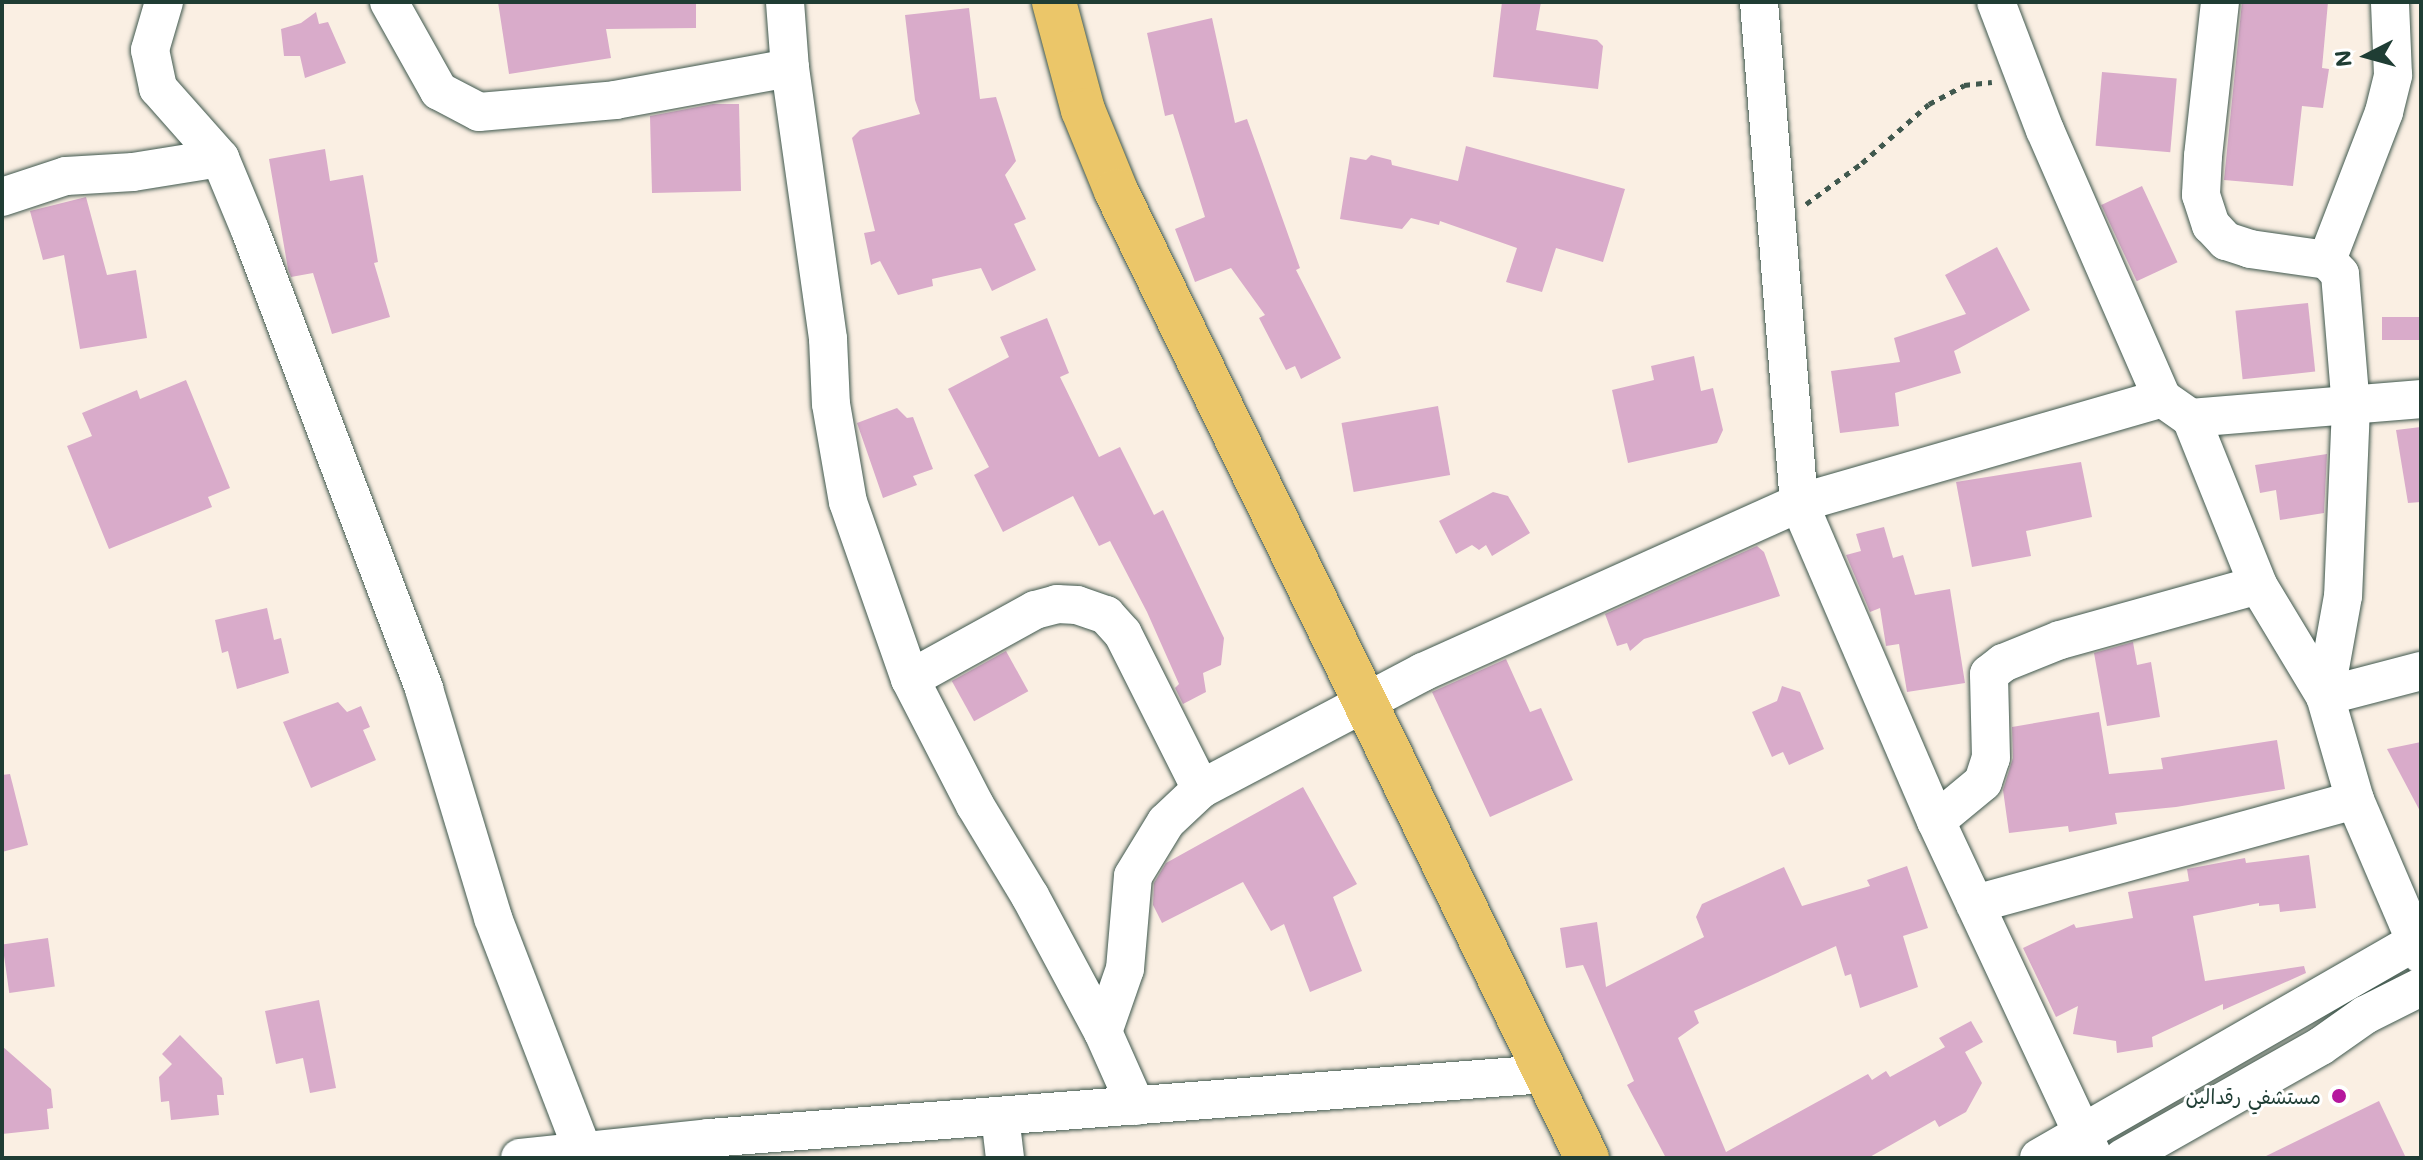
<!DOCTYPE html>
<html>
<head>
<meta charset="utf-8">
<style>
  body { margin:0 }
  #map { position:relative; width:2423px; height:1160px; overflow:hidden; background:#faefe3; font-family:Mali,"Playpen Sans Arabic",sans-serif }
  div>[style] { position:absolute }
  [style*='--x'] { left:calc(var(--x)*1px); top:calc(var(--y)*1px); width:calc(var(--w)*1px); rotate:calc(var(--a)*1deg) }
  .building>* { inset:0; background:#d9abca; transform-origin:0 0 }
  .path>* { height:5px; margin-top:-2.5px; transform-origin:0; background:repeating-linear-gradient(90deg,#40584e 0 6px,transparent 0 12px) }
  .roads { filter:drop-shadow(0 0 2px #40584e) drop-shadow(0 0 2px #40584e) }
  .minor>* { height:38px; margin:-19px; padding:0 19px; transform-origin:19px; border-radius:19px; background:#fff }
  .major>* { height:44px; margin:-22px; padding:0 22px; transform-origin:22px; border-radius:22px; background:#ebc669 }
  .dots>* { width:22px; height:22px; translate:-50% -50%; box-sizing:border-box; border:4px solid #fff; border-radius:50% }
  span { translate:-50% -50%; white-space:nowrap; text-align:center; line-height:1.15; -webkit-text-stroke:6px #fff; paint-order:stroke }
  .poi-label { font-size:20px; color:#1f3d34 }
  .right { translate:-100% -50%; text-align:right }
  .frame { position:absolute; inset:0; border:4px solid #1f3d34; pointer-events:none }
  .north { position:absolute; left:2327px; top:16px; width:80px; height:80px; -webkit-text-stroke:6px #fff; paint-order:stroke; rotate:264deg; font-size:22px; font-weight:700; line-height:32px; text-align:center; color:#1f3d34 }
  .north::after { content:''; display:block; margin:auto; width:28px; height:36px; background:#1f3d34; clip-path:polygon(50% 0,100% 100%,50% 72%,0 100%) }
</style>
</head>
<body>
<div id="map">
  <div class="building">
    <div style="clip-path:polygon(498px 2px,696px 2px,696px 28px,606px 29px,611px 58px,509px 74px)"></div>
    <div style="clip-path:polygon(1502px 2px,1541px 2px,1536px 30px,1597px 40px,1603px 46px,1598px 89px,1493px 77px)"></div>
    <div style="clip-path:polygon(2242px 2px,2328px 2px,2322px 68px,2329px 69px,2323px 108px,2302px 106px,2293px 186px,2224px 180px)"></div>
    <div style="clip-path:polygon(969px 8px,980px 99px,996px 97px,1016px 161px,1005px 175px,1026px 219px,1014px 224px,1036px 270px,992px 291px,981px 268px,932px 279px,933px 286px,898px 295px,880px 261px,871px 265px,864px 233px,875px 231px,852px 138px,860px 130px,920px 114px,915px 100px,905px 15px)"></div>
    <div style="clip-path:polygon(316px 12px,319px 24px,328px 22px,346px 63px,305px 78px,300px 56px,284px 56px,281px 29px,301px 23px)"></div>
    <div style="clip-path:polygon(1212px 18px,1235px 123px,1247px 119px,1300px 268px,1296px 270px,1341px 358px,1301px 379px,1295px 366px,1286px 370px,1259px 318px,1265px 315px,1231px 268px,1195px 282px,1175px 229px,1205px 217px,1173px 114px,1165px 116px,1147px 33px)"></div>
    <div style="left:2102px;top:72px;width:75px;height:74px;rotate:5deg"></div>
    <div style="clip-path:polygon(713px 104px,739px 104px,741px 191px,652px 193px,650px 116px)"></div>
    <div style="clip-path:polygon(1466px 146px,1625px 189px,1603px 262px,1556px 248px,1542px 292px,1506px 282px,1517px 248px,1440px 221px,1439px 225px,1411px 218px,1402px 229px,1340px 219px,1350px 157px,1366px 160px,1371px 155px,1391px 160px,1392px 165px,1458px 181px)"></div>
    <div style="clip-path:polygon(325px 149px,330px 181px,363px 175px,378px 262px,374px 263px,390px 317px,332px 334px,313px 273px,291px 277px,288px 269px,269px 159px)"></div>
    <div style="left:2142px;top:186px;width:84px;height:45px;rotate:65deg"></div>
    <div style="clip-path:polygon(86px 197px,107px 275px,136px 270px,147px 338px,80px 349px,64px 255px,43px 260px,30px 211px)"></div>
    <div style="clip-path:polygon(1997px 247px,2030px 310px,1954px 351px,1961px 373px,1895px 393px,1899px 426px,1840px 433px,1831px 371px,1900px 362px,1894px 338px,1966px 314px,1945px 275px)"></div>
    <div style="left:2308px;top:303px;width:69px;height:73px;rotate:84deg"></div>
    <div style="left:2421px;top:317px;width:23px;height:39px;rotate:90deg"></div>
    <div style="clip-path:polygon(1047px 318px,1069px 373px,1060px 377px,1099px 457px,1120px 447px,1154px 515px,1163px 510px,1224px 638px,1221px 665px,1203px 673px,1206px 692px,1183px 704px,1175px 688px,1179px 684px,1147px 612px,1110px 541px,1099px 546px,1073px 496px,1003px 532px,974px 475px,989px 467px,948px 389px,1009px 357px,1000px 337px)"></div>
    <div style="clip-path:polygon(1694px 356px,1701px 391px,1713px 388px,1723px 430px,1717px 443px,1628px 463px,1612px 390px,1654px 380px,1651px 366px)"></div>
    <div style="clip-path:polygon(186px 380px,230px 488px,208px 497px,212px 507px,109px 549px,67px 446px,92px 436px,82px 413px,137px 390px,140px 399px)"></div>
    <div style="left:1438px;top:406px;width:70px;height:98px;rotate:80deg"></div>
    <div style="clip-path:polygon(897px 408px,907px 418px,913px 417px,933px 469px,913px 476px,917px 485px,883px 498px,857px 423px)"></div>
    <div style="clip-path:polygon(2421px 427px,2421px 502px,2408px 503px,2396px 430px)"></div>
    <div style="clip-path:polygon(2327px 454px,2324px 513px,2280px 520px,2276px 490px,2260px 493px,2255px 465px)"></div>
    <div style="clip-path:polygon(2081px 462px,2092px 517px,2026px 531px,2031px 556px,1972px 567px,1956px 482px)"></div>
    <div style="clip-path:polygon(1493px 492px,1508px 496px,1530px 533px,1492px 556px,1486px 545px,1479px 550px,1472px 545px,1456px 554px,1439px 521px)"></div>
    <div style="clip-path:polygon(1884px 527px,1893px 558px,1903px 555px,1915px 595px,1950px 589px,1965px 683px,1907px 692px,1899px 644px,1886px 646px,1880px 608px,1870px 612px,1846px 555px,1861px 551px,1856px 534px)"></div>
    <div style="clip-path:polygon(1757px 546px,1764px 552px,1780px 596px,1644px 639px,1630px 651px,1627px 643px,1617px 646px,1605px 614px)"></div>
    <div style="clip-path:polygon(267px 608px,274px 640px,281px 638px,289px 673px,237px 689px,228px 651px,222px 653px,215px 620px)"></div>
    <div style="clip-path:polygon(2133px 642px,2137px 665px,2151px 662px,2160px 717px,2107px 726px,2094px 653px)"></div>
    <div style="left:1006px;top:651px;width:46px;height:62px;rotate:61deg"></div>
    <div style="clip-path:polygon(1506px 659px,1530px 712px,1541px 708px,1573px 780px,1490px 817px,1432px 692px)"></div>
    <div style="clip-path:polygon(1782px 686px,1800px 692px,1824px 749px,1789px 765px,1783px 752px,1772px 757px,1752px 712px,1777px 701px)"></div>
    <div style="clip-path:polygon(338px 702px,347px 712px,361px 706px,370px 727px,363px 730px,376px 760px,311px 788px,283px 722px)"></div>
    <div style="clip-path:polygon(2099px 712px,2109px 774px,2163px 769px,2161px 758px,2277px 740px,2285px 789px,2176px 807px,2115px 813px,2117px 824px,2069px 832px,2068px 826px,2009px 833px,2003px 790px,2013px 758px,2012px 727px)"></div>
    <div style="clip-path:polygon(2421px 742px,2421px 813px,2387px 749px)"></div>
    <div style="clip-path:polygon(10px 774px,28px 845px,2px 852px,2px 775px)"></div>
    <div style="clip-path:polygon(1303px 787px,1357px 884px,1333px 897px,1362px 971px,1310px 992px,1284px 924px,1271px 931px,1243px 882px,1162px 923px,1153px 905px,1154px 883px,1166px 863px)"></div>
    <div style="clip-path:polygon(2309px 855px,2316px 908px,2280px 912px,2279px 904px,2259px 906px,2259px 903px,2193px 916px,2205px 981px,2304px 966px,2306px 973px,2223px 1010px,2223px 1004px,2152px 1037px,2153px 1047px,2117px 1053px,2116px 1041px,2073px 1034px,2078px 1006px,2056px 1017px,2023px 948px,2074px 924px,2076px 928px,2133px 918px,2128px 892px,2189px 881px,2187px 869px,2245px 858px,2246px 863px)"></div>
    <div style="clip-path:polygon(1907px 866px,1928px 928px,1903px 936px,1918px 987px,1860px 1008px,1851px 974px,1845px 976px,1836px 946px,1694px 1011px,1699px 1023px,1678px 1038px,1726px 1152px,1868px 1074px,1872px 1080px,1886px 1071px,1890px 1077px,1945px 1047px,1939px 1038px,1971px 1021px,1983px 1042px,1965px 1052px,1982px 1083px,1966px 1112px,1939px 1127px,1935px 1120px,1868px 1158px,1666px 1158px,1627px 1085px,1634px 1081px,1583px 965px,1566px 968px,1560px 928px,1597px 922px,1606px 987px,1704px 937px,1696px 917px,1702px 904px,1784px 867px,1802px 906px,1870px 886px,1867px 880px)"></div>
    <div style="left:48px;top:938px;width:49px;height:46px;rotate:82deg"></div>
    <div style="clip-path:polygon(319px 1000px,336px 1088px,310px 1093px,303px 1058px,276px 1064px,265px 1011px)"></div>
    <div style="clip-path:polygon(180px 1035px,222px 1078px,224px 1095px,217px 1095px,219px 1115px,171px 1120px,169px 1101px,161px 1102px,159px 1077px,172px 1064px,162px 1054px)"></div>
    <div style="clip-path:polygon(2px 1046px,51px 1089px,53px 1108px,47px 1109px,49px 1129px,2px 1134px)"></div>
    <div style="clip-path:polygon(2379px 1101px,2406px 1158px,2262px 1158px)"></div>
  </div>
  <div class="path">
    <div style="--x:1806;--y:204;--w:69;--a:-36.2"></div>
    <div style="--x:1862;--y:163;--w:89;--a:-41.4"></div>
    <div style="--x:1929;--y:104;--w:40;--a:-28"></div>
    <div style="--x:1964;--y:85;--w:28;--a:-6"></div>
  </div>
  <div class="roads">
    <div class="minor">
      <div style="--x:164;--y:2;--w:50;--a:106.3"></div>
      <div style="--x:150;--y:50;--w:39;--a:78"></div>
      <div style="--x:158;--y:88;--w:94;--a:48.5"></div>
      <div style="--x:220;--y:158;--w:78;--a:67.4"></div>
      <div style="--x:250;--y:230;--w:491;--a:69.2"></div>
      <div style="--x:424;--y:689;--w:239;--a:73.2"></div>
      <div style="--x:493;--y:918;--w:250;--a:68.9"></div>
      <div style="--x:389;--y:2;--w:102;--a:60.7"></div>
      <div style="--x:439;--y:91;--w:45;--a:27.7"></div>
      <div style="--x:479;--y:112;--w:137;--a:-5"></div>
      <div style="--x:615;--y:100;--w:178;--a:-10.4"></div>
      <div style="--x:785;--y:2;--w:66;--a:85.7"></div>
      <div style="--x:790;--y:68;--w:274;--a:82"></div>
      <div style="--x:828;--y:339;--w:65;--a:87.4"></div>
      <div style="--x:831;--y:404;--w:99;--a:80.2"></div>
      <div style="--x:848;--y:502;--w:188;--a:70.7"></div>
      <div style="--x:910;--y:679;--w:142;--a:62.7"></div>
      <div style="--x:975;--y:805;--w:106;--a:58.9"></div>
      <div style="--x:1030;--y:896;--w:154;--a:61.8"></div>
      <div style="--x:1103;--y:1032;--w:81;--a:66"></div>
      <div style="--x:1759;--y:2;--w:503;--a:85.44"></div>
      <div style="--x:1799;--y:503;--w:346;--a:66.7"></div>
      <div style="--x:1936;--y:821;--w:372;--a:64.9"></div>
      <div style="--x:1996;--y:2;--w:137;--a:69.1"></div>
      <div style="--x:2045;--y:130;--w:292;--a:66.4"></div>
      <div style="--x:2162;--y:398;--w:35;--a:35"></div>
      <div style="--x:2191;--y:418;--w:180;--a:68.1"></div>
      <div style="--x:2258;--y:585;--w:130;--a:58.9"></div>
      <div style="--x:2325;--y:696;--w:108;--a:73.9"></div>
      <div style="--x:2355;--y:800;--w:168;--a:66.8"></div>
      <div style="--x:2220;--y:2;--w:155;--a:96.3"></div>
      <div style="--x:2203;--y:156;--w:39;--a:93"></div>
      <div style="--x:2201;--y:195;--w:32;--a:72"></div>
      <div style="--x:2211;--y:225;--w:22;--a:47"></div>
      <div style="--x:2226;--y:241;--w:25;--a:18"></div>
      <div style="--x:2250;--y:249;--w:78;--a:8.1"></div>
      <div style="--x:2327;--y:260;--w:19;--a:47"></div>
      <div style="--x:2340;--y:274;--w:133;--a:85.3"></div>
      <div style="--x:2351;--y:407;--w:189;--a:92.4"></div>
      <div style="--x:2343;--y:596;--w:102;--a:100.2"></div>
      <div style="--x:2325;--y:696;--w:99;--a:-14.6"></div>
      <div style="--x:2;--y:197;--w:67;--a:-18.2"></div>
      <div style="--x:66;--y:176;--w:67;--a:-3.4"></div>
      <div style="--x:133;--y:172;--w:88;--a:-9.1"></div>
      <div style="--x:2327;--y:260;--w:159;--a:-68.9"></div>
      <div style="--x:2384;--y:112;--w:38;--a:-76"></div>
      <div style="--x:2393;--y:75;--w:73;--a:-92.4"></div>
      <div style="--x:2191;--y:418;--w:231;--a:-4.7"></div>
      <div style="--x:910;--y:679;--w:143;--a:-28.9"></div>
      <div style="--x:1035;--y:610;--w:23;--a:-15"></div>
      <div style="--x:1057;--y:604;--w:20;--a:3"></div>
      <div style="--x:1077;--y:605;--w:31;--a:19"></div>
      <div style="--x:1106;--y:615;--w:25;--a:48"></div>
      <div style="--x:1123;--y:634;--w:174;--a:63.3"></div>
      <div style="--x:1936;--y:821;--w:61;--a:-39.7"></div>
      <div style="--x:1983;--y:782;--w:25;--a:-72"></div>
      <div style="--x:1991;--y:758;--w:84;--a:-91.4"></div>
      <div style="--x:1989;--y:674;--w:18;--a:-38"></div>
      <div style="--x:2003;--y:663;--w:61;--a:-22"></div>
      <div style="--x:2060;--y:640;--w:205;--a:-15.5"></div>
      <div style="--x:1975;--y:904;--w:394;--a:-15.3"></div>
      <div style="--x:1103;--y:1032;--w:67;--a:-70.8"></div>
      <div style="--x:1125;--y:969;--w:93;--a:-85.1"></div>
      <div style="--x:1133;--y:876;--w:63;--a:-58.6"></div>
      <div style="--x:1166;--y:822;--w:48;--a:-43.3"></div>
      <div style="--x:1201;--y:789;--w:251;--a:-27.8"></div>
      <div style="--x:1423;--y:672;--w:412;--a:-24.2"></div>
      <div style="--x:1799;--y:503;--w:378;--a:-16.1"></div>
      <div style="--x:1000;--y:1116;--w:42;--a:83.2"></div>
      <div style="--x:520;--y:1158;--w:190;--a:-6"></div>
      <div style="--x:709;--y:1138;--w:837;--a:-4.38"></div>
      <div style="--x:2039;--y:1158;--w:441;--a:-29.9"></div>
      <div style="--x:2123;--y:1158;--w:227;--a:-29.5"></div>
      <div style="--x:2321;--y:1046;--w:54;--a:-35.2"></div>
      <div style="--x:2365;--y:1015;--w:63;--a:-26.6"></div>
    </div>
    <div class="major">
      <div style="--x:1054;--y:2;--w:112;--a:75"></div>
      <div style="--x:1083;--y:110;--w:87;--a:67.8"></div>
      <div style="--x:1116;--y:191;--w:1076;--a:64.03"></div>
    </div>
  </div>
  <div class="dots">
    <div style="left:2339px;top:1096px;background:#b5179e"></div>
  </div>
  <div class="poi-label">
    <span class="right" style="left:2321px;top:1096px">مستشفي رقدالين</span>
  </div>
  <div class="frame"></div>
  <div class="north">N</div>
</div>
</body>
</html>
